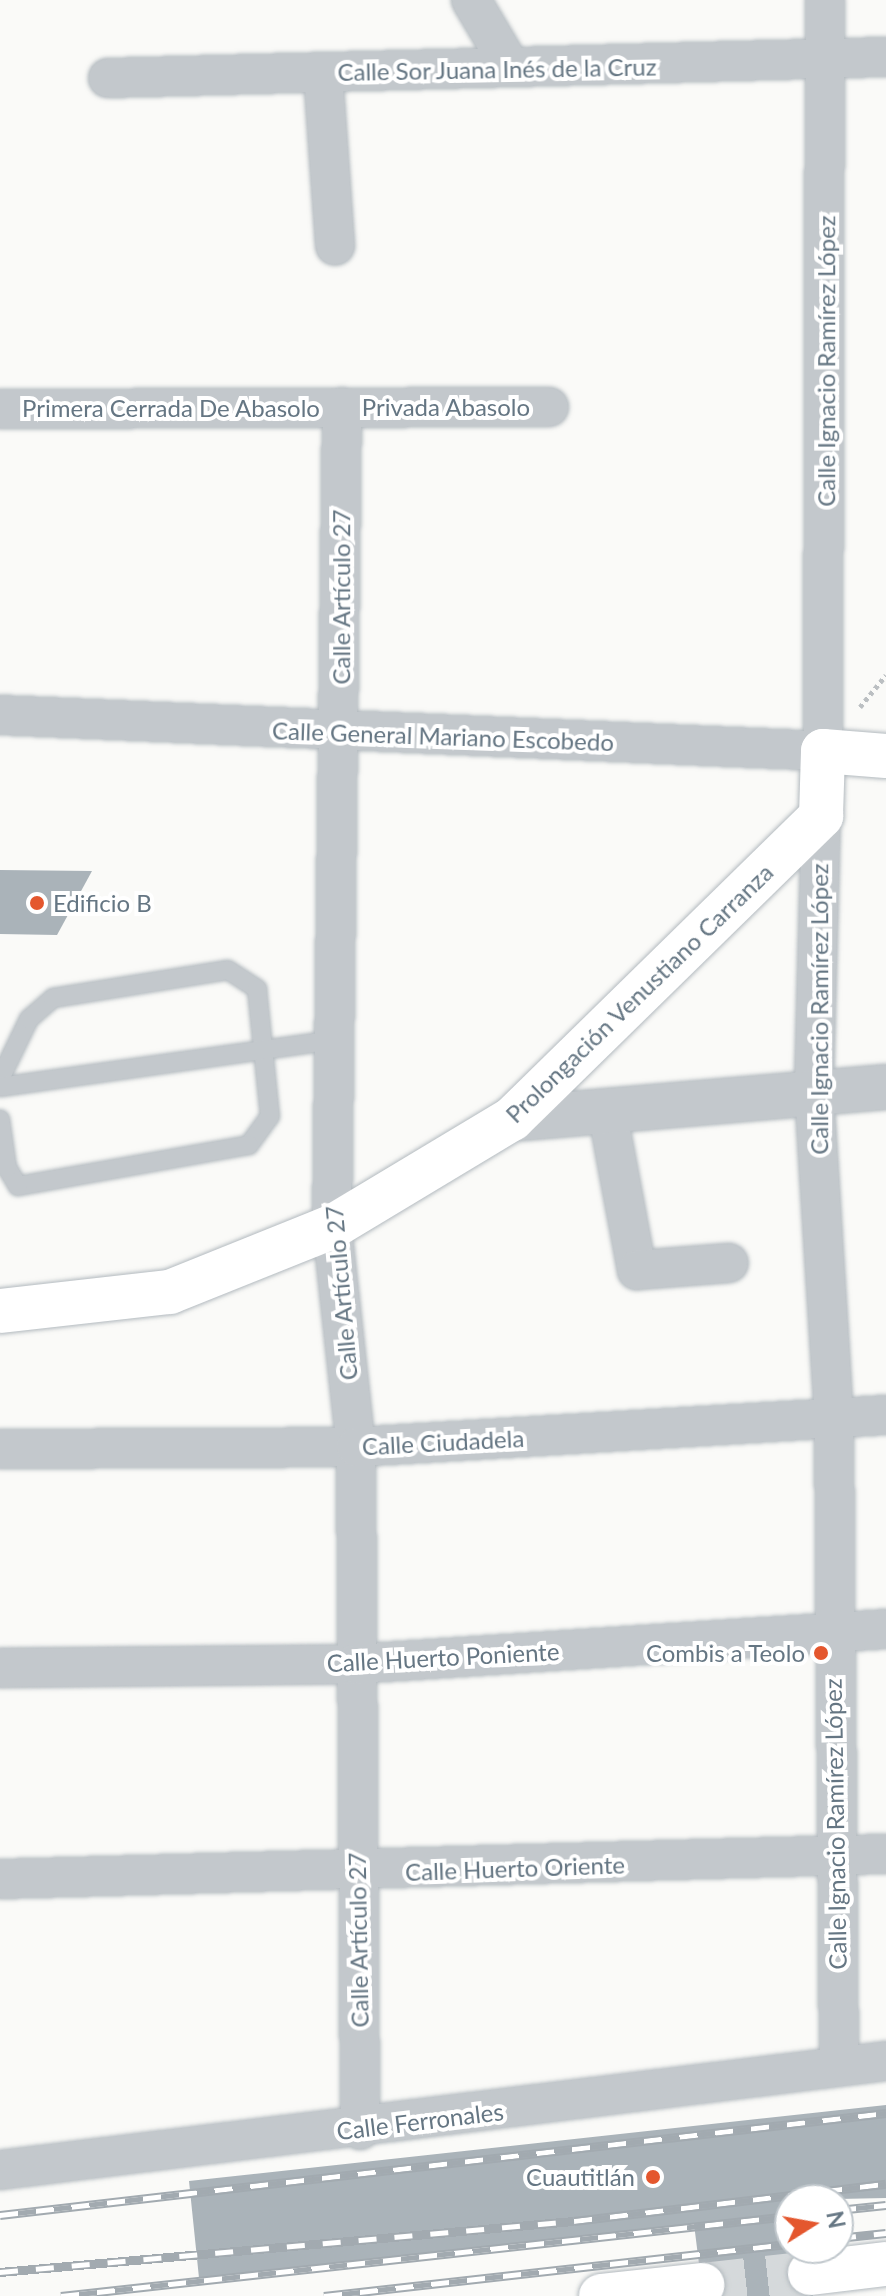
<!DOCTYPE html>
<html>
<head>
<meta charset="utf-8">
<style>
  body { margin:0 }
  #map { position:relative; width:886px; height:2296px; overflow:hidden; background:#fafaf8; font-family:Lato,sans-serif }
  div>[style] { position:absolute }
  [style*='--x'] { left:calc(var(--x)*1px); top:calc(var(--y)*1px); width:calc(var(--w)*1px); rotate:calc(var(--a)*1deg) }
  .building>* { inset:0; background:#aab3b9 }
  .secondary-tunnel>* { height:44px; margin-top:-22px; transform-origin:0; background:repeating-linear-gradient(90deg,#d5d9db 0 44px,transparent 0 66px) }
  .path>* { height:5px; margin-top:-2.5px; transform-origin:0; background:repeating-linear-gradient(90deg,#bbbfc2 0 4px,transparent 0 8px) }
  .roads { filter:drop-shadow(0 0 2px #b3babf) drop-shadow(0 0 2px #b3babf) }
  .service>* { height:18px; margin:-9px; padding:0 9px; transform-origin:9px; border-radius:9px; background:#c3c8cc }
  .minor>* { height:38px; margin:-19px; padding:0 19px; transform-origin:19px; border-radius:19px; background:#c3c8cc }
  .tertiary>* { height:44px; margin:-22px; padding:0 22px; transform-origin:22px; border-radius:22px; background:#c3c8cc }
  .secondary>* { height:44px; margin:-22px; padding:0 22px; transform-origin:22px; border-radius:22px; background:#fff }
  .rail>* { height:9px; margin-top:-4.5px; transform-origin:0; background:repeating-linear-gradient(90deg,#fff 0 18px,#a2aab0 0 36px); box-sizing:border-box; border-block:2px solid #a2aab0 }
  .dots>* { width:22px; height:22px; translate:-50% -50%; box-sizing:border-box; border:4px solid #fff; border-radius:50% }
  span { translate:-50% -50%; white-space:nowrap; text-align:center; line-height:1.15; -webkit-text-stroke:8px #fff; paint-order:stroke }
  .street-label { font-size:24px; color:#657683 }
  .poi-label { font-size:24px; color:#657683 }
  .left { translate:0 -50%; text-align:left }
  .right { translate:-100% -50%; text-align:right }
  .north { position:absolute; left:774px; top:2184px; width:80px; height:80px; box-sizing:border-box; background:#fff; border:2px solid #c1c8cd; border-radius:50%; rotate:79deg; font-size:22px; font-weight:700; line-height:32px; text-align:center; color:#657683 }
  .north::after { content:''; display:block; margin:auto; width:28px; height:36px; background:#e4572e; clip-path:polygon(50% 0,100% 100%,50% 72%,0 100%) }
</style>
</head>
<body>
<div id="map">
  <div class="building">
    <div style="clip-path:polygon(0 870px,92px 871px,57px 935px,0 934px)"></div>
    <div style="clip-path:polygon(886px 2105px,886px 2198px,790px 2200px,790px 2248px,807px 2248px,813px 2296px,703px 2296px,694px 2224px,199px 2278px,189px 2181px)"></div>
  </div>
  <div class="secondary-tunnel">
    <div style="--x:702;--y:2285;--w:109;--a:-6.3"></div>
  </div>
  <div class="path">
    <div style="--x:860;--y:707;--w:41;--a:-50.9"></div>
  </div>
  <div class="roads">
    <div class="service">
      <div style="--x:0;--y:1079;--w:67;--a:-64.2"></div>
      <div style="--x:29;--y:1019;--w:32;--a:-41"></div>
      <div style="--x:53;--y:998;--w:177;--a:-9.1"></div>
      <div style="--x:228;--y:970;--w:35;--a:33"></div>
      <div style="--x:257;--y:989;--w:128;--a:84.2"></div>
      <div style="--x:270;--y:1116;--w:36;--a:126"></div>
      <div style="--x:249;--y:1145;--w:235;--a:169.9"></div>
      <div style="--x:18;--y:1186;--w:21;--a:-121"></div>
      <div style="--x:7;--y:1168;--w:49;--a:-98.1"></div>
      <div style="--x:0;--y:1087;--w:338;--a:-8"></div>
    </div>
    <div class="minor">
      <div style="--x:471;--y:0;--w:77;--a:59.4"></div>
      <div style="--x:323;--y:73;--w:173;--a:86"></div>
      <div style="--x:108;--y:78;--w:778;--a:-1.55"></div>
      <div style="--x:342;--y:407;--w:820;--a:90.7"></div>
      <div style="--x:332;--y:1227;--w:221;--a:83.8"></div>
      <div style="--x:356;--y:1447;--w:683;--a:89.66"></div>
      <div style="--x:0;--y:409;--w:549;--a:-0.21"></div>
      <div style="--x:0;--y:715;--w:824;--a:2.5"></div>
      <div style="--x:823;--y:751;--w:751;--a:-89.85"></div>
      <div style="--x:821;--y:816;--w:275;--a:91.5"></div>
      <div style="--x:814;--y:1091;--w:331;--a:86.5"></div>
      <div style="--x:834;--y:1421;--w:645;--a:89.56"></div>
      <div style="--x:607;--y:1110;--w:163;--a:79.4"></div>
      <div style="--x:637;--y:1270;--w:92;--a:-4.4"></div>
      <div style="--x:0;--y:1449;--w:356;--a:-0.3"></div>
      <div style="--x:356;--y:1447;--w:531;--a:-3.46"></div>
      <div style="--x:0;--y:1668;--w:355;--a:-0.6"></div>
      <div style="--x:355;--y:1664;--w:532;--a:-3.77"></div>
      <div style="--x:0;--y:1879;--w:886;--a:-1.62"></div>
      <div style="--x:0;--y:2170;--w:893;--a:-7.01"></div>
    </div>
    <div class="tertiary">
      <div style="--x:512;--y:1119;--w:375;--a:-4.9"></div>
    </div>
    <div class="secondary">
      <div style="--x:0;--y:1311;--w:171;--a:-6.4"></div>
      <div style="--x:170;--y:1292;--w:175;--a:-21.9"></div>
      <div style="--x:332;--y:1227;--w:210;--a:-31"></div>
      <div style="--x:512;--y:1119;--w:433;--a:-44.4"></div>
      <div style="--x:821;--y:816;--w:65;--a:-88.2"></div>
      <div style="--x:823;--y:751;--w:63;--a:4.5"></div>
      <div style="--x:810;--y:2273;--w:77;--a:-6.8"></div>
      <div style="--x:601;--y:2296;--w:102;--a:-6.2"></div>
    </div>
  </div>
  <div class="rail">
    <div style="--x:838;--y:2210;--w:48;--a:-5.9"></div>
    <div style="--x:0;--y:2215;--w:892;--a:-6.57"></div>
    <div style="--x:838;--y:2238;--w:48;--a:-5.9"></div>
    <div style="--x:0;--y:2272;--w:576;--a:-5.08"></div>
    <div style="--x:574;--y:2221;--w:314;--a:-6.8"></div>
    <div style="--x:61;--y:2296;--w:733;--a:-6.26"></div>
    <div style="--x:324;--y:2296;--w:469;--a:-6.4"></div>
  </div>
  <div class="dots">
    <div style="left:37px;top:903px;background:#e4572e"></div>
    <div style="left:821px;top:1653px;background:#e4572e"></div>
    <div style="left:653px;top:2177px;background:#e4572e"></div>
  </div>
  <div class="street-label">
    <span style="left:497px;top:69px;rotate:-1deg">Calle Sor Juana Inés de la Cruz</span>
    <span style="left:826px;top:361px;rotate:-90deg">Calle Ignacio Ramírez López</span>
    <span style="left:446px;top:407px">Privada Abasolo</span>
    <span style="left:171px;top:408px">Primera Cerrada De Abasolo</span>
    <span style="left:341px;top:597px;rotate:-90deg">Calle Artículo 27</span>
    <span style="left:443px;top:736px;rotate:2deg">Calle General Mariano Escobedo</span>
    <span style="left:639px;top:993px;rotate:-44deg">Prolongación Venustiano Carranza</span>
    <span style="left:819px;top:1009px;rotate:-90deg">Calle Ignacio Ramírez López</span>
    <span style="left:341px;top:1293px;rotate:-95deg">Calle Artículo 27</span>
    <span style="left:443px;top:1442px;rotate:-3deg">Calle Ciudadela</span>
    <span style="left:443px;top:1657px;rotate:-3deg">Calle Huerto Poniente</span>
    <span style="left:835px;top:1824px;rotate:-91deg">Calle Ignacio Ramírez López</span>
    <span style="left:515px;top:1868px;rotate:-2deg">Calle Huerto Oriente</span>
    <span style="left:358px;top:1940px;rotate:-91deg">Calle Artículo 27</span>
    <span style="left:420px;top:2121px;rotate:-7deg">Calle Ferronales</span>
  </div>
  <div class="poi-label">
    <span class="left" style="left:53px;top:903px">Edificio B</span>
    <span class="right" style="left:805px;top:1653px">Combis a Teolo</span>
    <span class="right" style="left:635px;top:2177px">Cuautitlán</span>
  </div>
  <div class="north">N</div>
</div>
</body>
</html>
